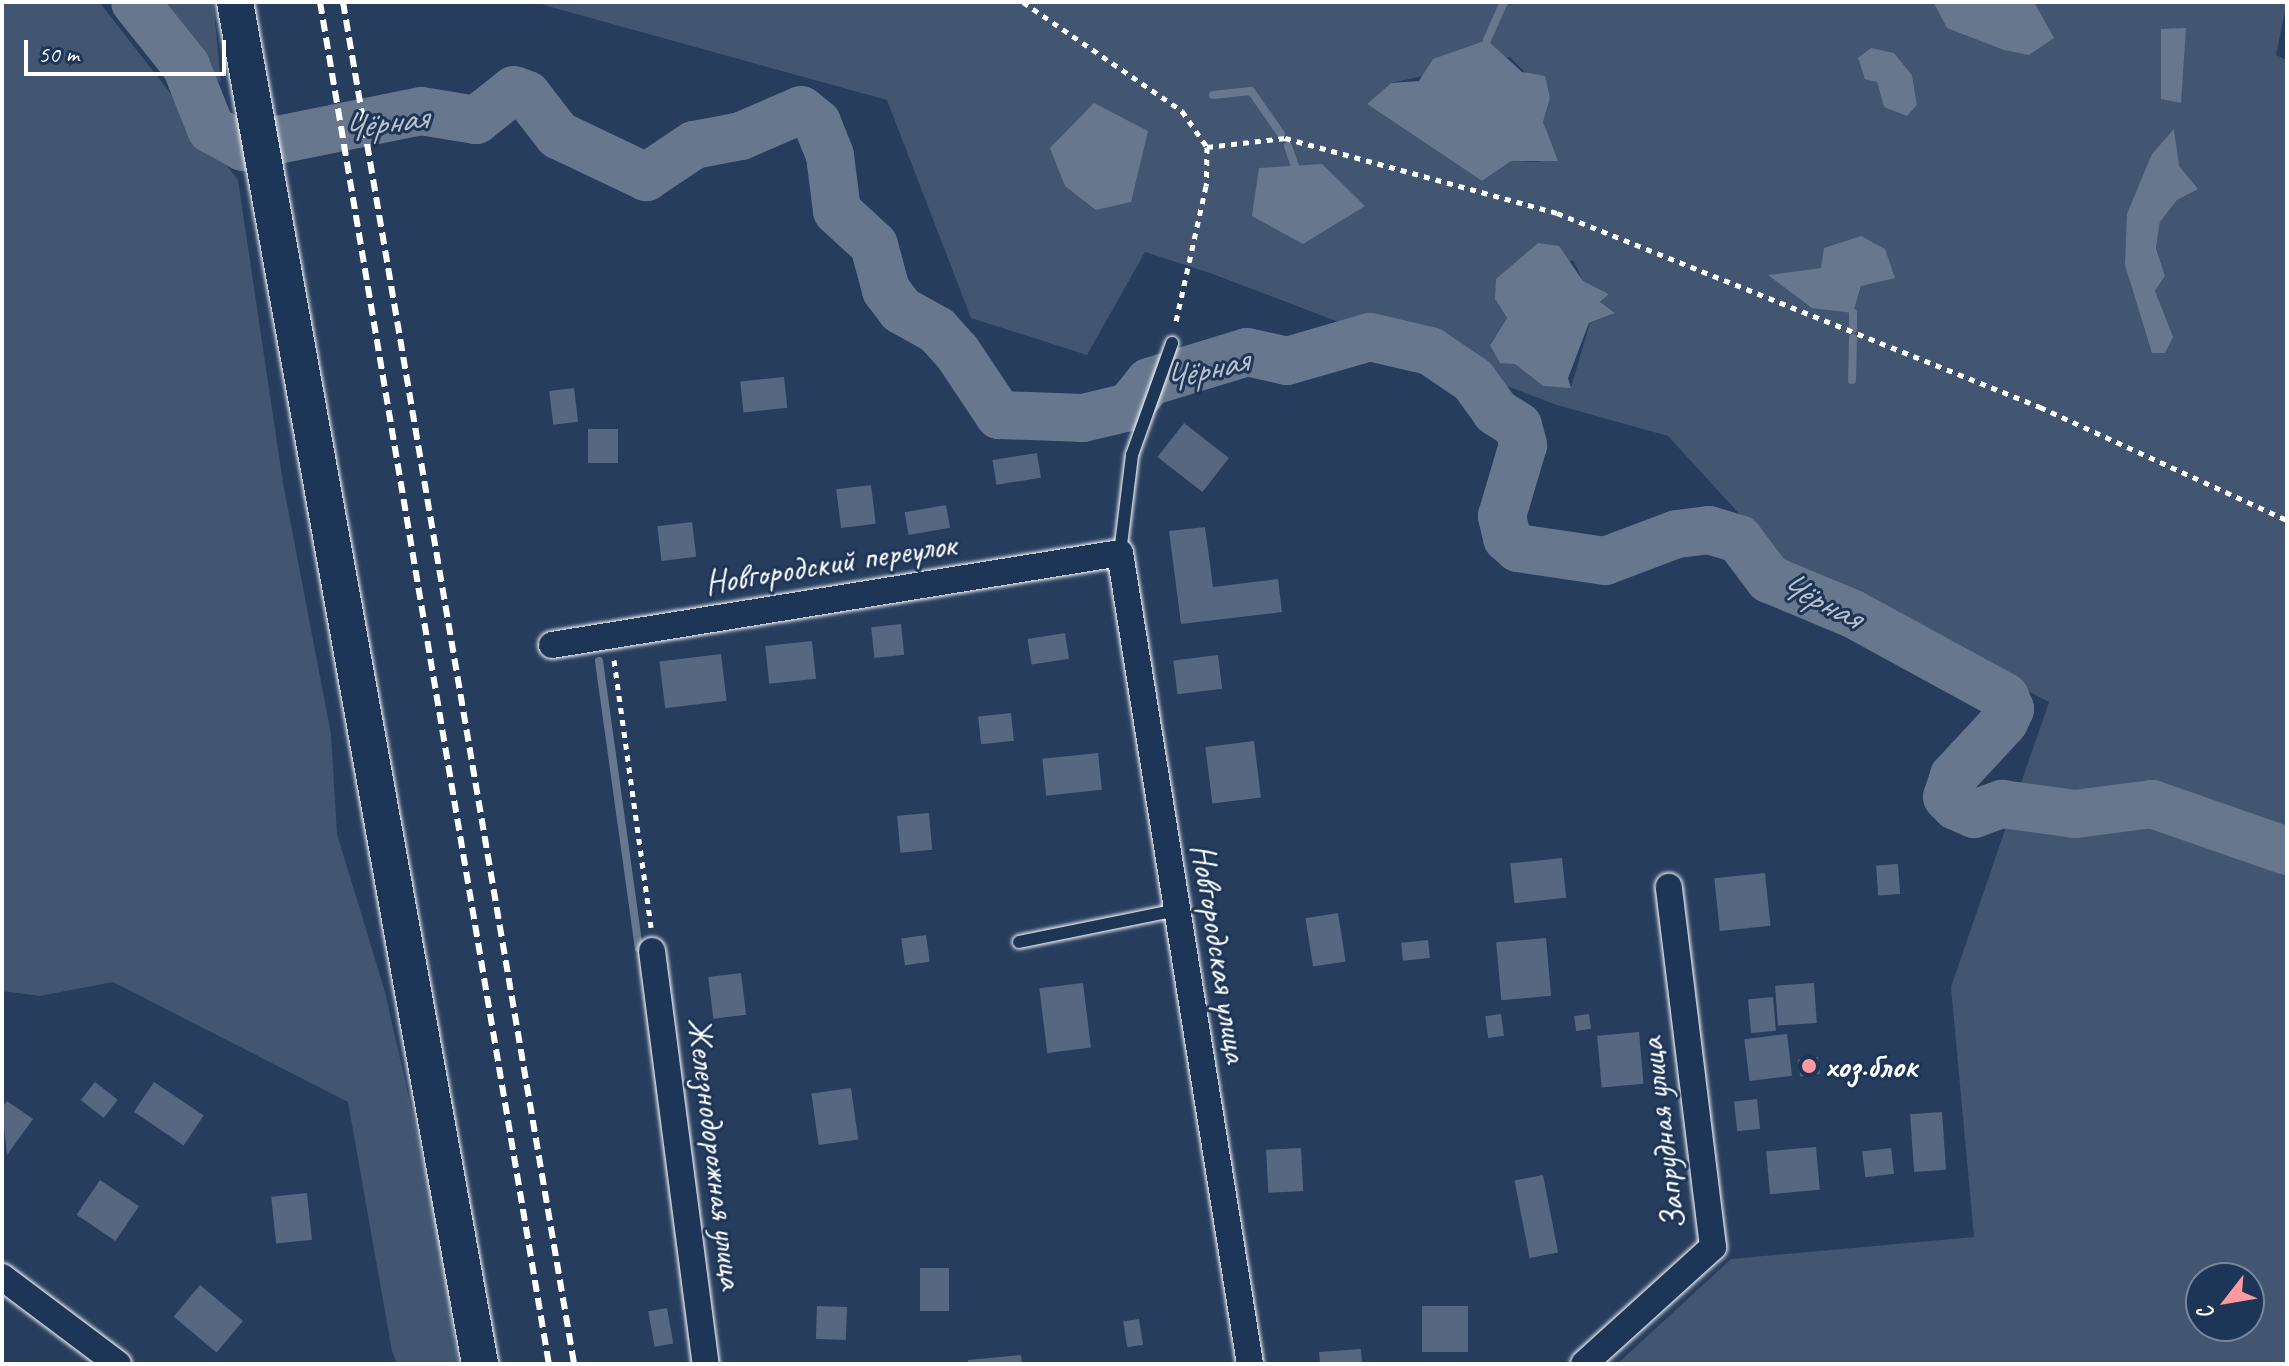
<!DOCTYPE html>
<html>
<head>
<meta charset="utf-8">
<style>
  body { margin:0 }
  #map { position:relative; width:2289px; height:1366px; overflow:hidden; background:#263d5e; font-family:Caveat,sans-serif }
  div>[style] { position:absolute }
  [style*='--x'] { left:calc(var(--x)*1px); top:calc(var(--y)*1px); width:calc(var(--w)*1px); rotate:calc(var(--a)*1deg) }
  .green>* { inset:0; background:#425672 }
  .water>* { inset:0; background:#67788e }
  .stream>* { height:8px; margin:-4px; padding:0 4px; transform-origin:4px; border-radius:4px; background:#67788e }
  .river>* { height:48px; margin:-24px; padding:0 24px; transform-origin:24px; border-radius:24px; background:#67788e }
  .building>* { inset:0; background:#556781; transform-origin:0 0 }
  .path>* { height:5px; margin-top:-2.5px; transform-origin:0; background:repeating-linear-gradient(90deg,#fff 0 6px,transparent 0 12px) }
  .roads { filter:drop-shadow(0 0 2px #fff) drop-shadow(0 0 2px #fff) }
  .lane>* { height:12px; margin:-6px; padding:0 6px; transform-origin:6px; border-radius:6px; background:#1d3557 }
  .street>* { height:26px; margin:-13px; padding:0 13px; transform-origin:13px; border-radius:13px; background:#1d3557 }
  .secondary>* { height:36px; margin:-18px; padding:0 18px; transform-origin:18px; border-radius:18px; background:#1d3557 }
  .rail>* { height:6px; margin-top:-3px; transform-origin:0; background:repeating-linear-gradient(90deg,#fff 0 12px,transparent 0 18px) }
  .dots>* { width:22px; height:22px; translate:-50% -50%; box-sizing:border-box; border:4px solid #1d3557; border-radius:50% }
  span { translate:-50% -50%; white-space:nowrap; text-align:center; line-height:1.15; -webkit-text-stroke:6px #1d3557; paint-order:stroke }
  .street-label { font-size:34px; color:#fff }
  .poi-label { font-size:34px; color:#fff; font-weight:700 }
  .left { translate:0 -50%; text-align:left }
  .water-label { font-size:36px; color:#bbc2cc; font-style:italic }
  .frame { position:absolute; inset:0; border:4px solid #fff; pointer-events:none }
  .north { position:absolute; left:2185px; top:1262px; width:80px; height:80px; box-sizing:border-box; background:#1d3557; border:2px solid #77869a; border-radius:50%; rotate:239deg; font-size:22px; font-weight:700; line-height:32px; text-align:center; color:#fff }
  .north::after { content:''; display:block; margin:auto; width:28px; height:36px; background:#ff9aa2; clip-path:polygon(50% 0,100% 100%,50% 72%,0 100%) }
  .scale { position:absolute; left:24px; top:40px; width:202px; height:36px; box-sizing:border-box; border:4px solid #fff; border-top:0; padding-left:10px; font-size:24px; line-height:28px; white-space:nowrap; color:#fff; -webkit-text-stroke:6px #1d3557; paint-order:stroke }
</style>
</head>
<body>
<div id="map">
  <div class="green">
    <div style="clip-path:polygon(2px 2px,100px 3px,238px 180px,283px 483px,331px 734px,337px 834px,385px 992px,441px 1240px,458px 1364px,397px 1364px,392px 1351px,348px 1102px,113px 982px,40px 996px,2px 991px)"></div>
    <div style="clip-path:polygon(157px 2px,213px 2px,221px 83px,199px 64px)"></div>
    <div style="clip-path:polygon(evenodd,533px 2px,1933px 2px,1947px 28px,2042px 23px,2034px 2px,2287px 2px,2276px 55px,2287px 60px,2287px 1364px,1617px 1364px,1731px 1259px,1974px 1237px,1951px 987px,2049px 702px,1788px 567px,1668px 436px,1557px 405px,1210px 273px,1145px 252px,1087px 355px,971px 318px,887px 100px,533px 2px,1894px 53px,1912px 75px,1917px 105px,1884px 107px,1877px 82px,1894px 53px,533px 2px,1510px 57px,1550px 98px,1543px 122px,1550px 147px,1539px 162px,1511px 161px,1482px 181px,1367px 104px,1391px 83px,1510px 57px,533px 2px,2175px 130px,2177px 200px,2160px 222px,2156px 248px,2165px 276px,2155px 291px,2152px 154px,2175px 130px,533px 2px,1573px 260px,1583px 281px,1609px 294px,1600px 302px,1615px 313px,1590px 323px,1571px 387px,1543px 386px,1490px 344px,1507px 318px,1495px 299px,1573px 260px,533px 2px,1822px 268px,1861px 286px,1853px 313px,1770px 275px,1822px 268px,533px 2px,2201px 1278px,2249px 1278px,2249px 1326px,2201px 1326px,2201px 1278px)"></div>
  </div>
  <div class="water">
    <div style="clip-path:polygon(1933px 2px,2034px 2px,2054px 38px,2029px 55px,2004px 50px,1947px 28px)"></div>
    <div style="clip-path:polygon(2186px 28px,2181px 103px,2161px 99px,2161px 29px)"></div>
    <div style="clip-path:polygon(1487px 40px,1522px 72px,1545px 76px,1550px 98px,1543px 122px,1558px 161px,1511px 161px,1482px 181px,1367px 104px,1391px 83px,1419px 81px,1433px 59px)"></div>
    <div style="clip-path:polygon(1871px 48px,1894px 53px,1912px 75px,1917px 105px,1907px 116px,1884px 107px,1877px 82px,1865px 79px,1858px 58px)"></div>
    <div style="clip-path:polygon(1094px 103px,1148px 131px,1131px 202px,1096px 210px,1065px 186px,1050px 148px)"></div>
    <div style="clip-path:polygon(2174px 129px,2179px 166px,2198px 189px,2177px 200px,2160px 222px,2156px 248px,2165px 276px,2155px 291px,2173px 337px,2165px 353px,2152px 353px,2125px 265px,2127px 214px,2152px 154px)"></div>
    <div style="clip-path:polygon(1322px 164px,1365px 206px,1303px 244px,1252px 216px,1259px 168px)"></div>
    <div style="clip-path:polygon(1861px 236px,1885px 249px,1895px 278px,1861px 286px,1853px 313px,1812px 308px,1768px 275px,1821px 268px,1824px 248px)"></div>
    <div style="clip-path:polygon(1538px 243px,1559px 246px,1583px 281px,1609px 294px,1600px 302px,1615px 313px,1589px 323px,1568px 378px,1571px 388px,1543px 386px,1515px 364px,1500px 363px,1490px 345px,1507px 318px,1495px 299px,1496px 279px)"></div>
  </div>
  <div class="stream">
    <div style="--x:1487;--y:40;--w:42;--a:-65.9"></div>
    <div style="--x:1213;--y:95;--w:38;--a:-6"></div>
    <div style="--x:1251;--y:91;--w:52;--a:55.1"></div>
    <div style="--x:1288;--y:146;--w:21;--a:71"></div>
    <div style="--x:1853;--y:329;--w:16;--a:-90"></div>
    <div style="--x:1852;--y:380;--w:42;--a:-88.6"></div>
    <div style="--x:599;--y:661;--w:290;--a:82.1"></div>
  </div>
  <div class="river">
    <div style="--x:135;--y:2;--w:82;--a:51.4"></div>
    <div style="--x:186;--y:66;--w:68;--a:68.4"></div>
    <div style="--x:211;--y:129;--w:37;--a:29"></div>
    <div style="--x:243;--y:147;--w:182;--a:-11.4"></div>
    <div style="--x:421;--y:111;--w:56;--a:9.3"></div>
    <div style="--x:476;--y:120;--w:48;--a:-38.3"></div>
    <div style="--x:514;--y:90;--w:14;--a:21"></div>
    <div style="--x:527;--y:95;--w:51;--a:52.2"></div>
    <div style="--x:558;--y:135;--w:98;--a:25.5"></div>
    <div style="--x:646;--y:177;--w:58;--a:-33.7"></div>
    <div style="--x:694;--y:145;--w:48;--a:-10.8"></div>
    <div style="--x:741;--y:136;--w:65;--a:-23.4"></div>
    <div style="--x:801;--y:110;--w:21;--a:39"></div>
    <div style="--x:817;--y:123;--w:35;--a:68"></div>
    <div style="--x:830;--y:156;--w:55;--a:82.7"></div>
    <div style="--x:837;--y:211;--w:50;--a:42.6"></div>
    <div style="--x:874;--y:245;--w:47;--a:75.1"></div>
    <div style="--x:886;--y:290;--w:25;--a:53"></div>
    <div style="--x:901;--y:310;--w:41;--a:29.1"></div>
    <div style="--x:937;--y:330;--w:30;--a:48"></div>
    <div style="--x:957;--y:352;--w:76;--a:56.3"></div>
    <div style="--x:999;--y:415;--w:84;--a:2"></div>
    <div style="--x:1083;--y:418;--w:47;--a:-13.4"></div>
    <div style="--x:1129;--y:407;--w:32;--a:-51"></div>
    <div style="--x:1149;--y:382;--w:102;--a:-17"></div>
    <div style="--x:1247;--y:352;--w:41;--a:12.7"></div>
    <div style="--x:1287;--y:361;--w:86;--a:-16.1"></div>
    <div style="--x:1370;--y:337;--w:62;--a:13.1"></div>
    <div style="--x:1430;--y:351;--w:52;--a:34"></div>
    <div style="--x:1473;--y:380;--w:39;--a:54"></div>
    <div style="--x:1496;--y:412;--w:26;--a:32"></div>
    <div style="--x:1518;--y:426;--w:20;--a:75"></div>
    <div style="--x:1523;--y:445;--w:74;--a:106.5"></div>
    <div style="--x:1502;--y:516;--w:23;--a:77"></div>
    <div style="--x:1507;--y:538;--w:15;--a:42"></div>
    <div style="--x:1518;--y:548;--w:88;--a:8.5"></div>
    <div style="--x:1605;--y:561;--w:77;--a:-20.6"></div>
    <div style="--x:1677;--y:534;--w:32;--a:-7"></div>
    <div style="--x:1709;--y:530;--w:31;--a:17"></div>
    <div style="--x:1739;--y:539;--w:50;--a:53.1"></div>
    <div style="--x:1769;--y:579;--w:91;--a:22.6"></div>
    <div style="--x:1853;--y:614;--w:173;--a:28.6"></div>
    <div style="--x:2005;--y:697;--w:13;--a:67"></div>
    <div style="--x:2010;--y:709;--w:14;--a:115"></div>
    <div style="--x:2004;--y:722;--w:74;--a:132.8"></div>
    <div style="--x:1954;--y:776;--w:22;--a:108"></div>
    <div style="--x:1947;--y:797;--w:13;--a:45"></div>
    <div style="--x:1956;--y:806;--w:20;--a:24"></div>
    <div style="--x:1974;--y:814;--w:30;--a:-20"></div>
    <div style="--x:2002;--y:804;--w:74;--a:7.8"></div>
    <div style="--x:2075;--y:814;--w:78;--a:-7.4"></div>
    <div style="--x:2152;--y:804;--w:143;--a:19.2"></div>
  </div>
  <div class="building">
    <div style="left:784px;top:377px;width:31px;height:44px;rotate:84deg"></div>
    <div style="left:574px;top:388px;width:34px;height:25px;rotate:83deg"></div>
    <div style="left:1184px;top:423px;width:57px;height:43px;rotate:38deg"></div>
    <div style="left:588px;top:429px;width:30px;height:34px"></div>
    <div style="left:1037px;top:453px;width:25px;height:45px;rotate:81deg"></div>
    <div style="left:871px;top:485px;width:39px;height:35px;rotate:83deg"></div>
    <div style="left:946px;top:505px;width:23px;height:42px;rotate:80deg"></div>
    <div style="left:692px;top:522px;width:35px;height:35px;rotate:83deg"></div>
    <div style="clip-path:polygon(1205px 527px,1213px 587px,1278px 579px,1282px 612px,1181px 624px,1169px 531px)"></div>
    <div style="left:901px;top:624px;width:31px;height:30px;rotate:84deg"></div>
    <div style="left:1065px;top:633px;width:26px;height:38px;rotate:81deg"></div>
    <div style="left:812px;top:641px;width:38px;height:47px;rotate:84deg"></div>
    <div style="left:721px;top:654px;width:47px;height:62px;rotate:83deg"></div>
    <div style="left:1218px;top:655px;width:34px;height:45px;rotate:83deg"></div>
    <div style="left:1011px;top:713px;width:28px;height:33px;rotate:84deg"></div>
    <div style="left:1254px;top:741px;width:57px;height:49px;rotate:83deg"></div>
    <div style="left:1098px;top:753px;width:37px;height:56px;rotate:84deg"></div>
    <div style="left:929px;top:813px;width:37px;height:32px;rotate:85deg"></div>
    <div style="left:1562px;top:858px;width:40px;height:52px;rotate:84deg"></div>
    <div style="left:1898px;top:864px;width:30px;height:22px;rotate:86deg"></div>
    <div style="left:1765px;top:873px;width:53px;height:51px;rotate:84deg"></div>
    <div style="left:1338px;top:913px;width:49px;height:33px;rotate:81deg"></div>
    <div style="left:926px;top:935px;width:27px;height:25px;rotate:82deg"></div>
    <div style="left:1546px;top:938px;width:58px;height:50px;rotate:85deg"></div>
    <div style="left:1428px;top:940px;width:18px;height:27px;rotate:84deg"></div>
    <div style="left:741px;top:973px;width:42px;height:33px;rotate:83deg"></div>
    <div style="left:1083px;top:983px;width:65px;height:44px;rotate:83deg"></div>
    <div style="left:1814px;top:983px;width:40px;height:39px;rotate:86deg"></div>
    <div style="left:1773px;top:997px;width:34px;height:25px;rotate:85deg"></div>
    <div style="left:1501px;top:1014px;width:22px;height:16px;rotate:82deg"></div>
    <div style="left:1589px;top:1014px;width:15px;height:15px;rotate:82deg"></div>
    <div style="left:1639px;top:1032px;width:52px;height:42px;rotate:85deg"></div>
    <div style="left:1787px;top:1034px;width:42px;height:43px;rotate:83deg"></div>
    <div style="left:1818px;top:1057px;width:17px;height:20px;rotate:83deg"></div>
    <div style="left:95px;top:1082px;width:29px;height:23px;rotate:38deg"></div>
    <div style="left:154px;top:1082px;width:60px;height:36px;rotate:34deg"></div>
    <div style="left:851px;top:1088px;width:52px;height:40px;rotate:82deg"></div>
    <div style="left:1757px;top:1099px;width:30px;height:23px;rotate:84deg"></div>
    <div style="clip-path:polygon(7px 1101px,33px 1119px,7px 1155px,2px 1108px)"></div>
    <div style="left:1942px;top:1112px;width:58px;height:32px;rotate:86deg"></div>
    <div style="left:1816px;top:1147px;width:43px;height:50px;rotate:85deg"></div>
    <div style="left:1301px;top:1148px;width:43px;height:35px;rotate:87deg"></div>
    <div style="left:1891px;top:1148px;width:26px;height:29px;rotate:83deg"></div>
    <div style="left:1543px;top:1175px;width:79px;height:29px;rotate:79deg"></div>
    <div style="left:100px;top:1180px;width:47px;height:42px;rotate:34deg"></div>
    <div style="left:307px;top:1193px;width:47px;height:36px;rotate:84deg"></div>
    <div style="left:920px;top:1268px;width:29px;height:43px"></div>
    <div style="left:200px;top:1285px;width:56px;height:41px;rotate:40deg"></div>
    <div style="left:817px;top:1306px;width:30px;height:33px;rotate:2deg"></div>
    <div style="left:1422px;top:1306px;width:46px;height:46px"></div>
    <div style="left:667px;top:1308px;width:36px;height:19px;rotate:80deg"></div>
    <div style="left:1139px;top:1319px;width:26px;height:16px;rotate:81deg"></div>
    <div style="clip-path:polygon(1361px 1349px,1362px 1364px,1320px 1364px,1319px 1352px)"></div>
    <div style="clip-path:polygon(1021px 1355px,1022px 1364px,968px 1364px,968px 1360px)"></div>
  </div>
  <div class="path">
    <div style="--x:1023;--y:2;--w:193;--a:34.4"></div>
    <div style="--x:1182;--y:111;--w:44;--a:55.2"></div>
    <div style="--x:1207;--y:147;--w:39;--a:91"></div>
    <div style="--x:1206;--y:186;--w:143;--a:102.5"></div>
    <div style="--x:1207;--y:147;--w:79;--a:-6.6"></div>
    <div style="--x:1285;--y:138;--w:282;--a:15.4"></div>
    <div style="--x:1557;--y:213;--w:521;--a:21.88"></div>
    <div style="--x:2040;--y:407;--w:272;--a:24.6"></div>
    <div style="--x:614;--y:660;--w:270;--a:82.1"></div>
  </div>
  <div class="roads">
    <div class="lane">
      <div style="--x:1120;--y:553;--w:99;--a:-83"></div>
      <div style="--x:1132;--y:455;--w:119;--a:-70.3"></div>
      <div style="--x:1019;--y:942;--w:161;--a:-11.4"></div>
    </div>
    <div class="street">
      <div style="--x:552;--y:645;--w:575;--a:-9.2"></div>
      <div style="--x:1120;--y:553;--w:821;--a:80.89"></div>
      <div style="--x:652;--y:951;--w:417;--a:82.6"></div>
      <div style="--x:2;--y:1277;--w:145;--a:36.9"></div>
      <div style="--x:1584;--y:1364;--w:174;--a:-42.2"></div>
      <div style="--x:1713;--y:1247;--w:363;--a:-97"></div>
    </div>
    <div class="secondary">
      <div style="--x:235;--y:2;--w:1384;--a:79.8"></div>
    </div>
  </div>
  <div class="rail">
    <div style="--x:320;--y:2;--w:1381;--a:80.46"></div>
    <div style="--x:343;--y:2;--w:1381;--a:80.37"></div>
  </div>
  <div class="dots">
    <div style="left:1809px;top:1066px;background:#ff9aa2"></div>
  </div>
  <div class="street-label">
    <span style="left:830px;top:563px;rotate:-9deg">Новгородский переулок</span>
    <span style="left:1220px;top:953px;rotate:81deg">Новгородская улица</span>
    <span style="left:1662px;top:1134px;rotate:-97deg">Запрудная улица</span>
    <span style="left:716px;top:1153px;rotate:83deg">Железнодорожная улица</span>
  </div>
  <div class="poi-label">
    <span class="left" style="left:1825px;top:1066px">хоз.блок</span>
  </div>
  <div class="water-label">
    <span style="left:384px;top:123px;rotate:-8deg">Чёрная</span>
    <span style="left:1205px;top:370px;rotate:-14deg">Чёрная</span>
    <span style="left:1820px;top:600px;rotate:26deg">Чёрная</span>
  </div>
  <div class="frame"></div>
  <div class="north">С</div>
  <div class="scale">50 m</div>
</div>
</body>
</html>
